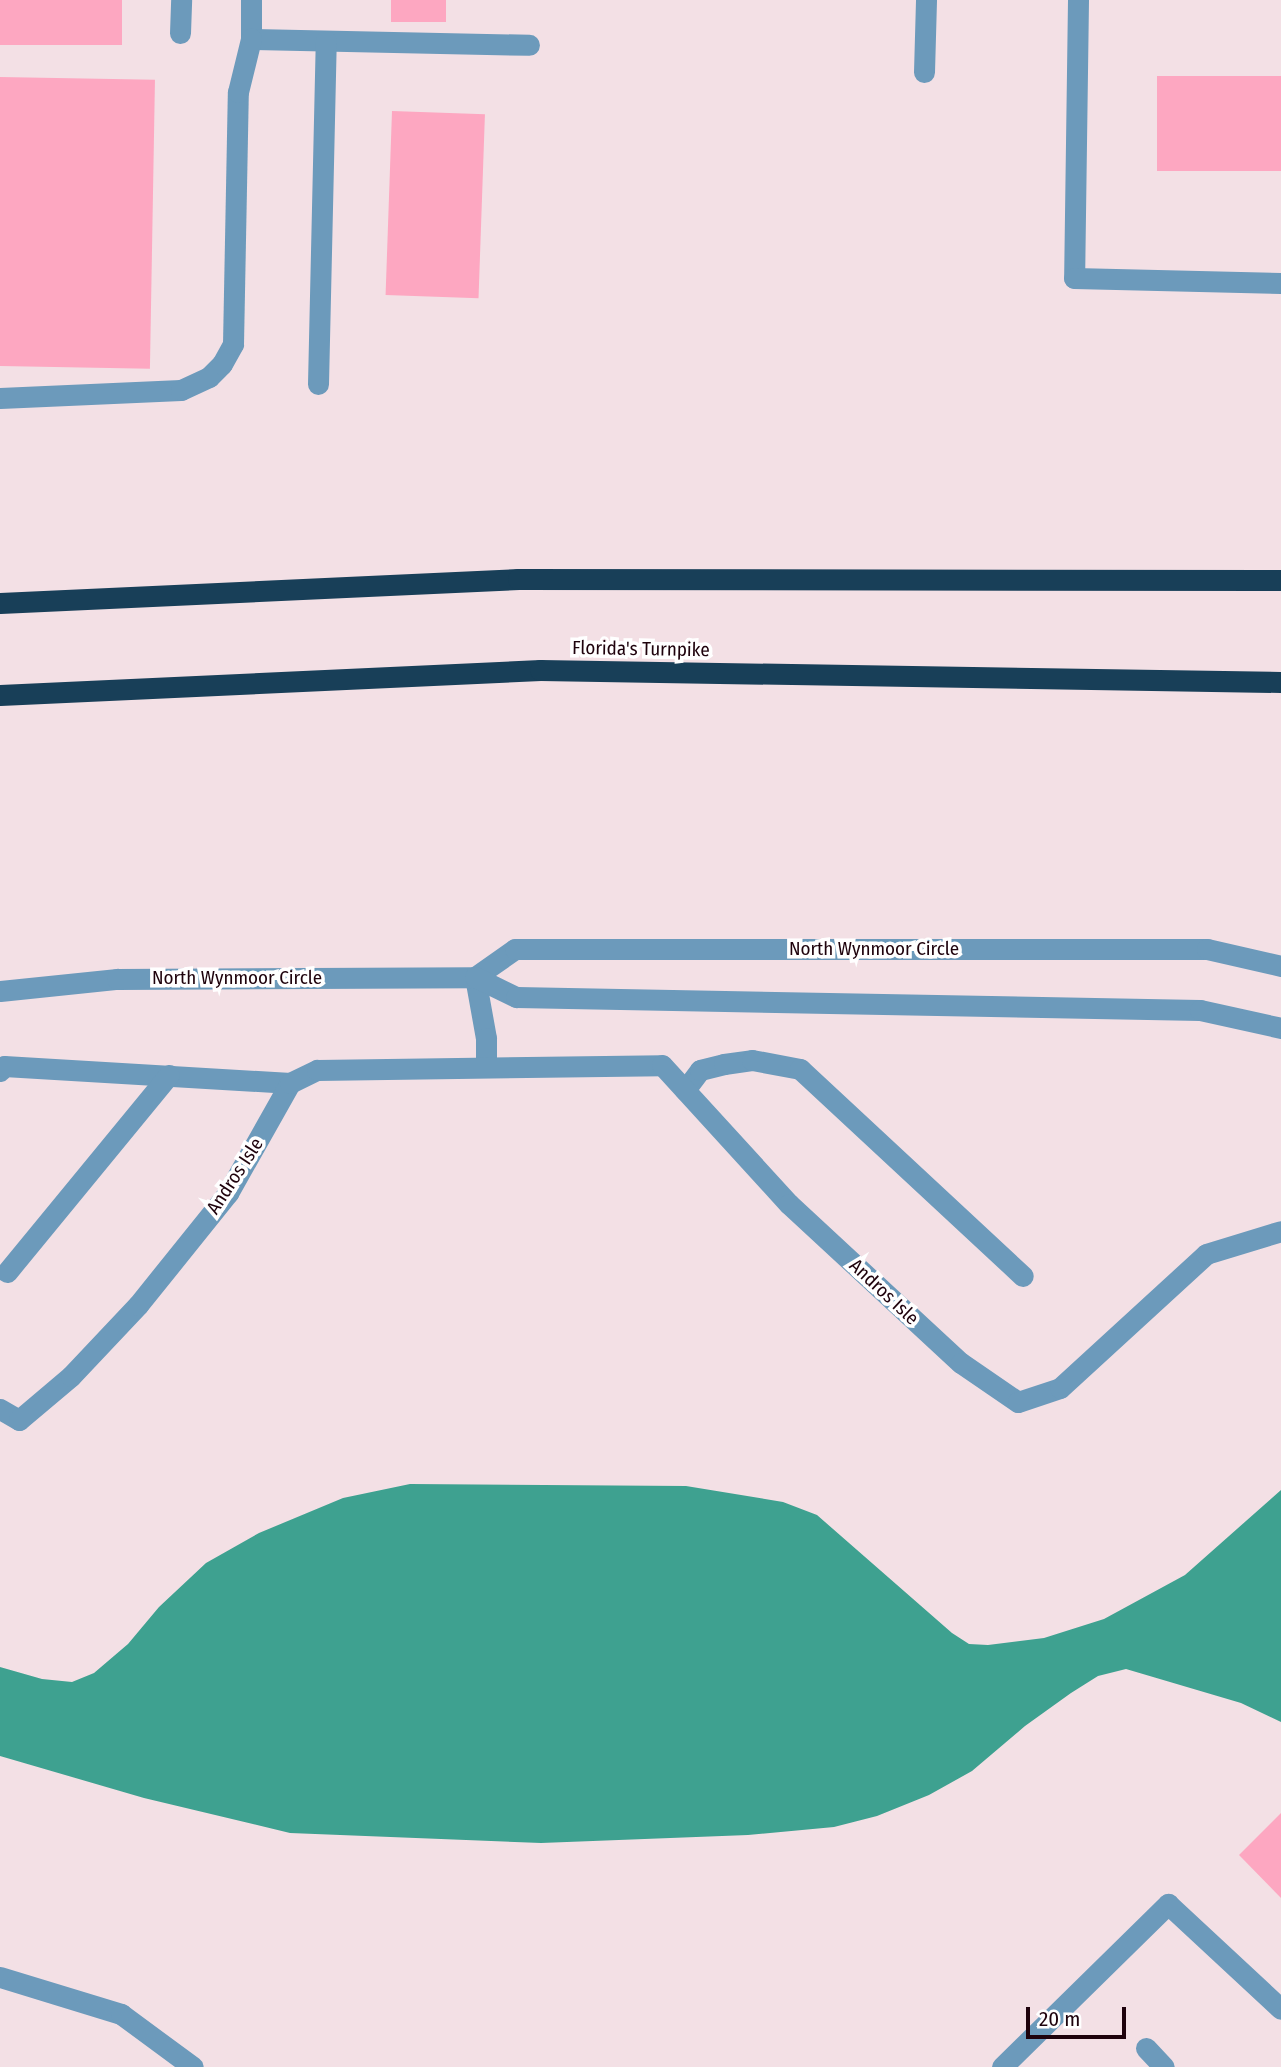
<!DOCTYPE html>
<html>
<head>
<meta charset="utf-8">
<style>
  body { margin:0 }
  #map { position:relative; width:1281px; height:2067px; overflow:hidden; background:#f3e0e5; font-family:"Fira Sans Condensed",sans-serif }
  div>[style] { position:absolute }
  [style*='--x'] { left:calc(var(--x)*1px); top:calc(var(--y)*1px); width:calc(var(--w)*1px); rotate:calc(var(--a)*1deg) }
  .water>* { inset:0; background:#3ea190 }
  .building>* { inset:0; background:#fda7c1; transform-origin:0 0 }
  .minor>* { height:21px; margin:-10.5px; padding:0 10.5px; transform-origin:10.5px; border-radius:10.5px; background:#6c9abb }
  .highway>* { height:21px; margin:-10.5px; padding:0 10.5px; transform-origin:10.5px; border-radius:10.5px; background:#183f58 }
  span { translate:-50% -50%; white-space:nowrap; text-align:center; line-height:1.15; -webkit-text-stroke:7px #fff; paint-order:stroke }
  .street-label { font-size:19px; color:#1e020c }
  .scale { position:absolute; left:1026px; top:2007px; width:100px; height:32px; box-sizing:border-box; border:4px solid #1e020c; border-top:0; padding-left:9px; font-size:21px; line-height:24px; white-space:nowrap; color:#1e020c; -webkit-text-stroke:5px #fff; paint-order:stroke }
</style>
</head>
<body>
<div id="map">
  <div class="water">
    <div style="clip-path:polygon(410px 1484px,686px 1486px,783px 1502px,817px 1515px,952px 1633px,969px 1644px,988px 1645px,1044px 1638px,1104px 1619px,1185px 1575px,1281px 1490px,1281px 1722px,1241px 1703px,1126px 1669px,1098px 1676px,1071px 1693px,1025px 1726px,972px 1771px,929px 1795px,877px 1816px,834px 1827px,748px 1835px,541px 1843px,290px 1833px,144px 1798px,0 1756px,0 1667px,42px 1679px,72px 1682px,94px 1673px,128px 1644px,159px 1607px,206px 1563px,259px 1533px,343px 1498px)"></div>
  </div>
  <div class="building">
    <div style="left:0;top:0;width:122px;height:45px"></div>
    <div style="left:391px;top:0;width:55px;height:22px"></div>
    <div style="left:1157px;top:76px;width:124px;height:95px"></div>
    <div style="left:0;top:77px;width:155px;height:289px;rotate:1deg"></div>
    <div style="left:392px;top:111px;width:93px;height:184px;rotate:2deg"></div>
    <div style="clip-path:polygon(1281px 1813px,1281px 1898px,1239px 1855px)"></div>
  </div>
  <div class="minor">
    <div style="--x:251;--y:0;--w:39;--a:90"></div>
    <div style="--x:251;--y:39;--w:278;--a:1.2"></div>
    <div style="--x:1078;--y:0;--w:278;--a:90.8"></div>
    <div style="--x:1074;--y:278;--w:207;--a:1.4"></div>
    <div style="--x:180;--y:33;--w:33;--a:-88"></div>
    <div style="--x:924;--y:72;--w:72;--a:-88.4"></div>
    <div style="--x:318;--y:384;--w:343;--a:-88.7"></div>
    <div style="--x:0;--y:398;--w:181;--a:-2.5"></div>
    <div style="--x:181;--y:390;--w:31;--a:-25"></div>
    <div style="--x:209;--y:377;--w:18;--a:-45"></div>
    <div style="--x:222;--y:364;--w:23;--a:-61"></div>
    <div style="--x:233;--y:344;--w:252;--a:-88.9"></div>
    <div style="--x:238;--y:92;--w:55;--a:-76.2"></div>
    <div style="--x:475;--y:977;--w:49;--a:-35"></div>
    <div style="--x:515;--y:949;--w:692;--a:0"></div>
    <div style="--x:1207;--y:949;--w:76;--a:12.9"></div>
    <div style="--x:475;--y:977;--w:62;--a:79.8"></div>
    <div style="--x:486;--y:1038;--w:29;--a:90"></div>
    <div style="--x:0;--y:991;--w:118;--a:-5.9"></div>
    <div style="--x:117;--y:979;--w:358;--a:-0.3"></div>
    <div style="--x:475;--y:977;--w:46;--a:26"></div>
    <div style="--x:516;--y:997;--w:684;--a:1.09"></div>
    <div style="--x:1200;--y:1010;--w:83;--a:12.5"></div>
    <div style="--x:0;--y:1071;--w:6;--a:-51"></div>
    <div style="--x:4;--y:1066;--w:287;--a:3.4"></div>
    <div style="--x:685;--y:1090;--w:25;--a:-53"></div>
    <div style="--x:700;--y:1070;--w:25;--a:-14"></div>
    <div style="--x:724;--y:1064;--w:28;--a:-8"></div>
    <div style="--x:752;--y:1060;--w:49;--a:10.6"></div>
    <div style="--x:800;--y:1069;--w:304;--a:42.9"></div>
    <div style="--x:7;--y:1272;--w:255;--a:-50.6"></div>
    <div style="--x:0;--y:1409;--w:22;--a:30"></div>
    <div style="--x:19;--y:1420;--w:68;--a:-40.2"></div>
    <div style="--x:71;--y:1376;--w:98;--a:-46.7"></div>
    <div style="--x:138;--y:1305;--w:144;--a:-51.2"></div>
    <div style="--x:228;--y:1193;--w:126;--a:-60.6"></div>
    <div style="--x:290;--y:1083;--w:30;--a:-26"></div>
    <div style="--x:317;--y:1070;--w:345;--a:-0.8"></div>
    <div style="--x:662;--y:1065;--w:188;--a:47.6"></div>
    <div style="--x:789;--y:1204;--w:234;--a:42.8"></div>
    <div style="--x:961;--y:1363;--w:69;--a:34.4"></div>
    <div style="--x:1018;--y:1402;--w:44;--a:-18.4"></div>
    <div style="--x:1060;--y:1388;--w:198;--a:-42.5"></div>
    <div style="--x:1206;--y:1254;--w:78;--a:-17"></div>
    <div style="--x:0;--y:1977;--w:127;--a:17"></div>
    <div style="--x:121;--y:2014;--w:89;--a:36.4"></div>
    <div style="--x:1146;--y:2048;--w:26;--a:47"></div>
    <div style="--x:1002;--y:2067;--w:233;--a:-44.5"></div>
    <div style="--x:1168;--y:1904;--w:154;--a:42.9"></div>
  </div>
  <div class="highway">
    <div style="--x:0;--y:603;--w:519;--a:-2.65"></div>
    <div style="--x:518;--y:579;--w:763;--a:0.08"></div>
    <div style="--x:0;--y:695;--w:541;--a:-2.65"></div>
    <div style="--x:540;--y:670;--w:741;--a:0.93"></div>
  </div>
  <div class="street-label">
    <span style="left:641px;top:649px;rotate:1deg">Florida's Turnpike</span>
    <span style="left:874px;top:949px">North Wynmoor Circle</span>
    <span style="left:237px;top:978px">North Wynmoor Circle</span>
    <span style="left:235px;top:1176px;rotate:-57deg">Andros Isle</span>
    <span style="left:884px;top:1292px;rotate:43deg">Andros Isle</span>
  </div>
  <div class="scale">20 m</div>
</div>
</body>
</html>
